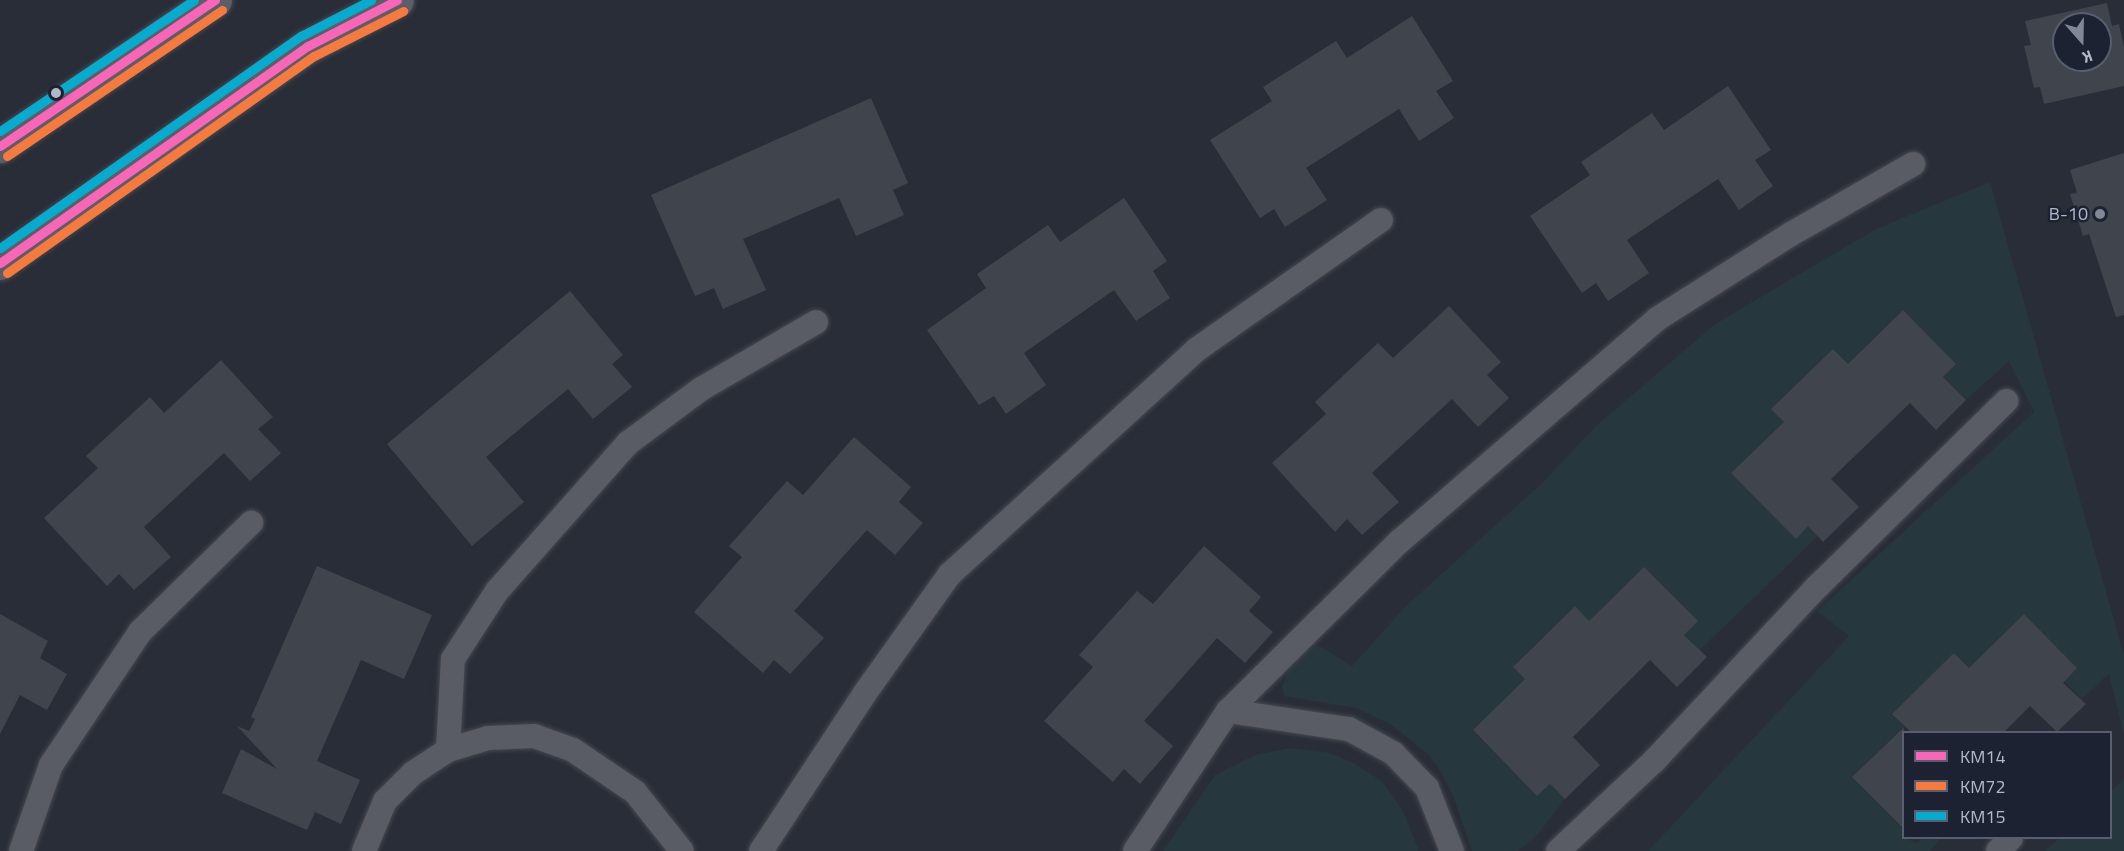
<!DOCTYPE html>
<html>
<head>
<meta charset="utf-8">
<style>
  body { margin:0 }
  #map { position:relative; width:2124px; height:851px; overflow:hidden; background:#292d37; font-family:"Titillium Web",sans-serif }
  div>[style] { position:absolute }
  [style*='--x'] { left:calc(var(--x)*1px); top:calc(var(--y)*1px); width:calc(var(--w)*1px); rotate:calc(var(--a)*1deg) }
  .green>* { inset:0; background:#26373d }
  .building>* { inset:0; background:#40444c }
  .roads { filter:drop-shadow(0 0 2px #454850) drop-shadow(0 0 2px #454850) }
  .service>* { height:24px; margin:-12px; padding:0 12px; transform-origin:12px; border-radius:12px; background:#595c65 }
  .primary>* { height:33px; margin:-16.5px; padding:0 16.5px; transform-origin:16.5px; border-radius:16.5px; background:#5b5e67 }
  .bus-1>* { height:9px; margin:-4.5px; padding:0 4.5px; transform-origin:4.5px; border-radius:4.5px; background:#fa66b7 }
  .bus-2>* { height:9px; margin:-4.5px; padding:0 4.5px; transform-origin:4.5px; border-radius:4.5px; background:#f6793e }
  .bus-3>* { height:9px; margin:-4.5px; padding:0 4.5px; transform-origin:4.5px; border-radius:4.5px; background:#06acd0 }
  .dots>* { width:16px; height:16px; translate:-50% -50%; box-sizing:border-box; border:3px solid #1c2232; border-radius:50% }
  span { translate:-50% -50%; white-space:nowrap; text-align:center; line-height:1.15; -webkit-text-stroke:5px #1c2232; paint-order:stroke }
  .poi-label { font-size:18px; color:#b2b8c8 }
  .right { translate:-100% -50%; text-align:right }
  .legend { position:absolute; left:1902px; top:731px; width:210px; height:108px; box-sizing:border-box; background:#1c2232; border:2px solid #585e6e; margin:0; padding:8px 10px; list-style:none; font-size:18px; color:#b2b8c8 }
  .legend li { display:flex; align-items:center; gap:12px; height:30px }
  .legend b { width:30px; border:2px solid #585e6e }
  .north { position:absolute; left:2052px; top:12px; width:60px; height:60px; box-sizing:border-box; background:#1c2232; border:2px solid #585e6e; border-radius:50%; rotate:160deg; font-size:16px; font-weight:700; line-height:24px; text-align:center; color:#b2b8c8 }
  .north::after { content:''; display:block; margin:auto; width:21px; height:27px; background:#828795; clip-path:polygon(50% 0,100% 100%,50% 72%,0 100%) }
</style>
</head>
<body>
<div id="map">
  <div class="green">
    <div style="clip-path:polygon(1990px 182px,2124px 655px,2124px 735px,2109px 674px,2082px 699px,2064px 681px,2077px 668px,2024px 614px,1969px 668px,1954px 653px,1904px 726px,1852px 777px,1903px 829px,1904px 838px,1917px 843px,1922px 838px,1936px 838px,1939px 841px,1930px 851px,1648px 851px,1849px 636px,1817px 611px,2034px 412px,2009px 361px,1966px 400px,1943px 377px,1956px 364px,1903px 310px,1848px 364px,1833px 350px,1772px 409px,1784px 422px,1731px 473px,1796px 538px,1808px 526px,1818px 536px,1700px 650px,1684px 634px,1697px 621px,1644px 567px,1589px 621px,1574px 607px,1513px 667px,1525px 679px,1473px 731px,1537px 796px,1550px 784px,1565px 799px,1538px 834px,1518px 851px,1472px 851px,1452px 793px,1437px 766px,1429px 755px,1392px 725px,1356px 708px,1284px 696px,1282px 687px,1287px 674px,1313px 647px,1319px 646px,1352px 666px,1405px 607px,1541px 484px,1596px 426px,1715px 324px,1876px 229px)"></div>
    <div style="clip-path:polygon(1290px 748px,1330px 753px,1354px 763px,1383px 782px,1403px 811px,1419px 851px,1163px 851px,1215px 775px,1255px 755px)"></div>
    <div style="clip-path:polygon(2124px 779px,2124px 851px,2045px 851px,2059px 838px,2110px 838px,2111px 791px)"></div>
  </div>
  <div class="building">
    <div style="clip-path:polygon(evenodd,2107px 3px,2112px 26px,2119px 24px,2124px 47px,2124px 86px,2044px 104px,2040px 87px,2034px 88px,2024px 46px,2031px 45px,2025px 21px,2107px 3px,2064px 24px,2100px 24px,2100px 60px,2064px 60px,2064px 24px)"></div>
    <div style="clip-path:polygon(1412px 16px,1453px 81px,1436px 91px,1454px 118px,1419px 141px,1399px 109px,1306px 168px,1327px 200px,1285px 227px,1274px 209px,1260px 218px,1210px 140px,1272px 101px,1263px 87px,1336px 41px,1347px 58px)"></div>
    <div style="clip-path:polygon(1728px 86px,1771px 150px,1755px 160px,1773px 186px,1739px 210px,1718px 179px,1627px 240px,1649px 273px,1608px 301px,1596px 283px,1582px 293px,1530px 216px,1590px 175px,1581px 162px,1652px 113px,1664px 130px)"></div>
    <div style="clip-path:polygon(871px 98px,908px 183px,893px 190px,904px 215px,856px 236px,839px 198px,743px 239px,766px 290px,723px 309px,714px 288px,695px 296px,651px 195px)"></div>
    <div style="clip-path:polygon(2124px 153px,2124px 315px,2116px 317px,2089px 234px,2083px 236px,2070px 194px,2077px 193px,2070px 170px)"></div>
    <div style="clip-path:polygon(1124px 198px,1167px 261px,1153px 271px,1170px 298px,1136px 321px,1114px 290px,1024px 353px,1046px 385px,1006px 414px,994px 396px,979px 405px,927px 330px,986px 288px,977px 274px,1048px 225px,1060px 242px)"></div>
    <div style="clip-path:polygon(570px 291px,623px 355px,612px 364px,632px 387px,593px 419px,568px 389px,486px 457px,524px 502px,472px 546px,387px 444px)"></div>
    <div style="clip-path:polygon(1449px 306px,1501px 362px,1487px 375px,1509px 398px,1478px 427px,1452px 399px,1372px 473px,1399px 502px,1362px 535px,1347px 519px,1335px 532px,1272px 463px,1326px 414px,1315px 402px,1378px 343px,1393px 358px)"></div>
    <div style="clip-path:polygon(1903px 310px,1956px 364px,1943px 377px,1966px 400px,1936px 430px,1910px 403px,1831px 479px,1859px 507px,1823px 542px,1808px 526px,1796px 539px,1731px 473px,1784px 422px,1771px 409px,1833px 349px,1848px 364px)"></div>
    <div style="clip-path:polygon(221px 360px,273px 417px,258px 429px,281px 453px,250px 481px,224px 453px,144px 527px,171px 557px,134px 590px,119px 574px,107px 586px,44px 518px,98px 468px,86px 456px,150px 397px,164px 413px)"></div>
    <div style="clip-path:polygon(854px 437px,911px 487px,899px 502px,923px 523px,895px 555px,867px 530px,794px 611px,824px 638px,790px 674px,774px 660px,763px 673px,694px 612px,742px 557px,729px 546px,787px 481px,803px 495px)"></div>
    <div style="clip-path:polygon(1204px 546px,1261px 597px,1249px 611px,1273px 632px,1245px 663px,1217px 638px,1144px 721px,1173px 746px,1140px 784px,1124px 769px,1113px 782px,1044px 721px,1093px 667px,1079px 655px,1137px 591px,1153px 604px)"></div>
    <div style="clip-path:polygon(317px 566px,432px 615px,404px 679px,361px 660px,317px 761px,360px 780px,341px 824px,315px 812px,307px 830px,222px 793px,241px 749px,277px 769px,237px 726px,249px 731px,255px 719px,251px 717px)"></div>
    <div style="clip-path:polygon(1644px 567px,1698px 621px,1684px 635px,1707px 657px,1677px 687px,1650px 660px,1573px 737px,1600px 765px,1565px 799px,1550px 784px,1537px 796px,1473px 730px,1525px 679px,1513px 667px,1575px 606px,1589px 621px)"></div>
    <div style="clip-path:polygon(0 614px,48px 641px,40px 658px,67px 674px,47px 710px,20px 695px,0 734px)"></div>
    <div style="clip-path:polygon(2024px 614px,2077px 668px,2063px 683px,2086px 704px,2057px 732px,2030px 706px,2004px 732px,1911px 732px,1892px 714px,1954px 653px,1969px 668px)"></div>
    <div style="clip-path:polygon(1904px 727px,1904px 829px,1852px 777px)"></div>
  </div>
  <div class="roads">
    <div class="service">
      <div style="--x:1228;--y:711;--w:242;--a:-44.7"></div>
      <div style="--x:1400;--y:541;--w:340;--a:-40.8"></div>
      <div style="--x:1657;--y:319;--w:159;--a:-32.4"></div>
      <div style="--x:1791;--y:234;--w:141;--a:-29.8"></div>
      <div style="--x:448;--y:750;--w:91;--a:-86.9"></div>
      <div style="--x:453;--y:659;--w:81;--a:-57.1"></div>
      <div style="--x:497;--y:591;--w:198;--a:-48.5"></div>
      <div style="--x:628;--y:443;--w:91;--a:-36.5"></div>
      <div style="--x:701;--y:389;--w:133;--a:-30.2"></div>
      <div style="--x:21;--y:851;--w:91;--a:-70.8"></div>
      <div style="--x:51;--y:765;--w:160;--a:-56.2"></div>
      <div style="--x:140;--y:632;--w:156;--a:-44.5"></div>
      <div style="--x:364;--y:851;--w:54;--a:-67.2"></div>
      <div style="--x:385;--y:801;--w:40;--a:-45"></div>
      <div style="--x:413;--y:773;--w:42;--a:-33.3"></div>
      <div style="--x:448;--y:750;--w:42;--a:-16.7"></div>
      <div style="--x:488;--y:738;--w:46;--a:-2.5"></div>
      <div style="--x:534;--y:736;--w:41;--a:19.7"></div>
      <div style="--x:573;--y:750;--w:75;--a:34.1"></div>
      <div style="--x:635;--y:792;--w:75;--a:51.5"></div>
      <div style="--x:761;--y:851;--w:189;--a:-56.6"></div>
      <div style="--x:865;--y:693;--w:146;--a:-54.5"></div>
      <div style="--x:950;--y:574;--w:333;--a:-42.3"></div>
      <div style="--x:1196;--y:350;--w:226;--a:-35.1"></div>
      <div style="--x:1135;--y:851;--w:168;--a:-56.4"></div>
      <div style="--x:1228;--y:711;--w:122;--a:8.5"></div>
      <div style="--x:1349;--y:729;--w:50;--a:28.6"></div>
      <div style="--x:1393;--y:753;--w:49;--a:45.8"></div>
      <div style="--x:1427;--y:788;--w:68;--a:68.4"></div>
      <div style="--x:1558;--y:851;--w:132;--a:-43.2"></div>
      <div style="--x:1654;--y:761;--w:240;--a:-46.9"></div>
      <div style="--x:1818;--y:586;--w:264;--a:-44.5"></div>
      <div style="--x:1998;--y:851;--w:18;--a:-45"></div>
    </div>
    <div class="primary">
      <div style="--x:0;--y:146;--w:260;--a:-34.2"></div>
      <div style="--x:0;--y:263;--w:377;--a:-35.2"></div>
      <div style="--x:308;--y:46;--w:100;--a:-27.3"></div>
    </div>
  </div>
  <div class="bus-1">
    <div style="--x:0;--y:146;--w:260;--a:-34.2"></div>
    <div style="--x:0;--y:263;--w:377;--a:-35.2"></div>
    <div style="--x:308;--y:46;--w:100;--a:-27.3"></div>
  </div>
  <div class="bus-2">
    <div style="--x:7;--y:156;--w:260;--a:-34.2"></div>
    <div style="--x:7;--y:273;--w:376;--a:-35.3"></div>
    <div style="--x:314;--y:56;--w:100;--a:-26.8"></div>
  </div>
  <div class="bus-3">
    <div style="--x:0;--y:131;--w:234;--a:-34"></div>
    <div style="--x:0;--y:248;--w:368;--a:-35.2"></div>
    <div style="--x:301;--y:36;--w:79;--a:-27.2"></div>
  </div>
  <div class="dots">
    <div style="left:56px;top:93px;background:#b2b8c8"></div>
    <div style="left:2100px;top:214px;background:#828795"></div>
  </div>
  <div class="poi-label">
    <span class="right" style="left:2088px;top:214px">B-10</span>
  </div>
  <ul class="legend">
  <li><b style="height:8px;background:#fa66b7"></b>KM14</li>
  <li><b style="height:8px;background:#f6793e"></b>KM72</li>
  <li><b style="height:8px;background:#06acd0"></b>KM15</li>
  </ul>
  <div class="north">K</div>
</div>
</body>
</html>
